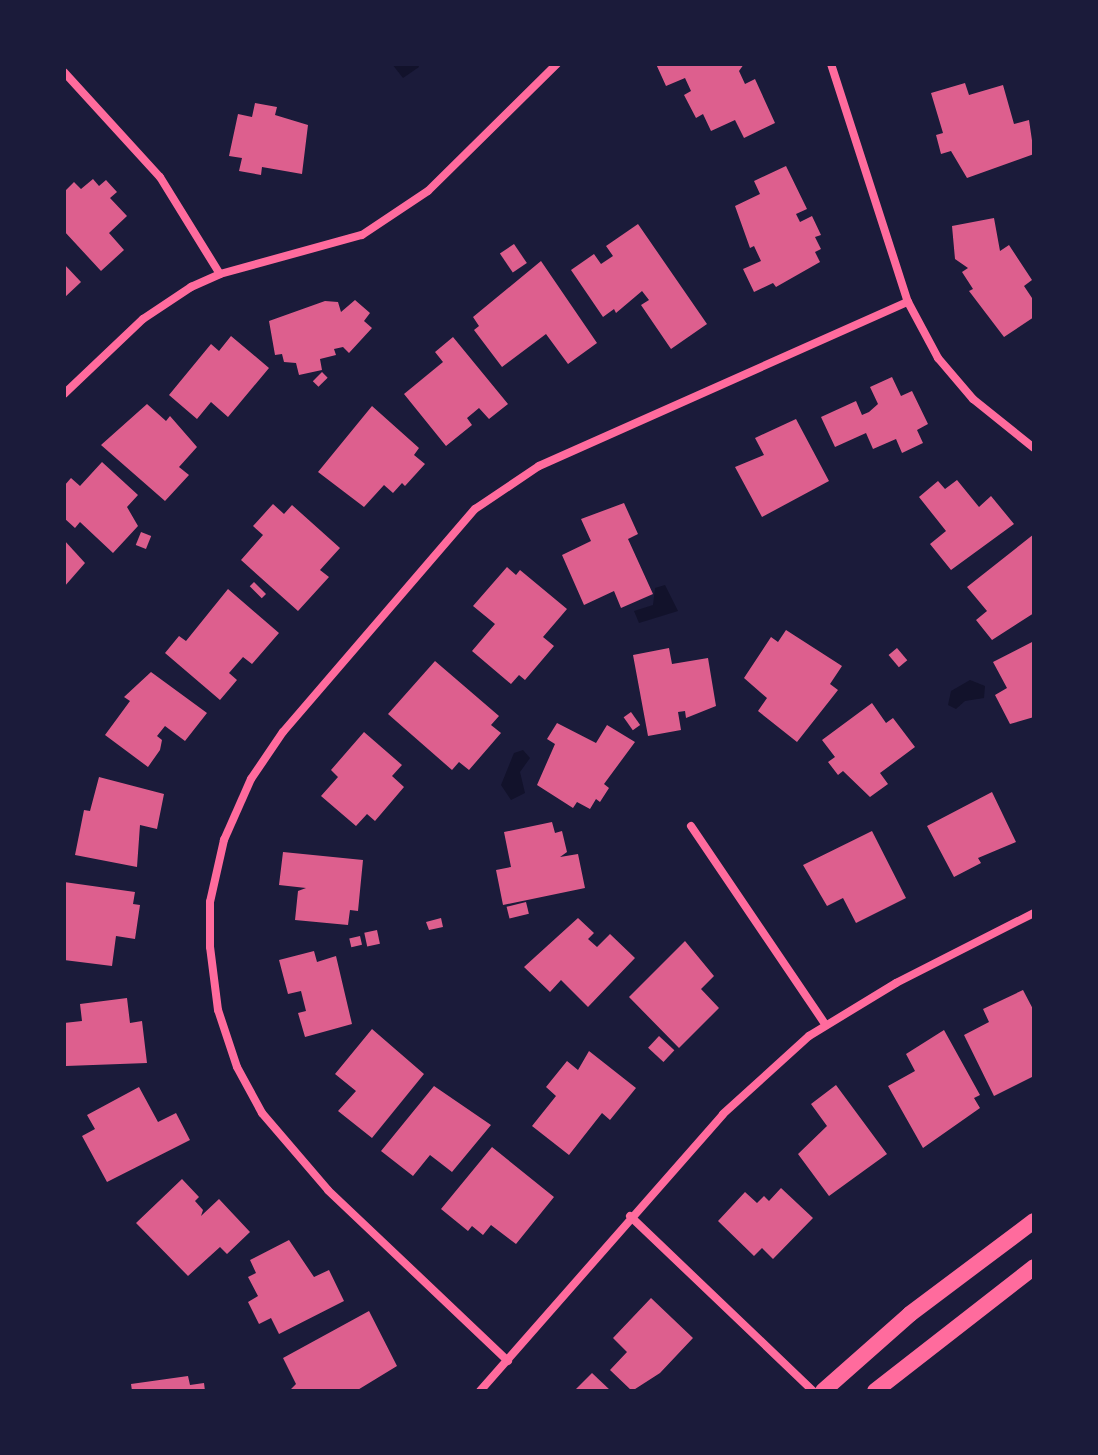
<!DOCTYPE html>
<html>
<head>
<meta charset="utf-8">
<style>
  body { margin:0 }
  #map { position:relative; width:1098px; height:1455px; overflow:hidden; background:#1b1b3a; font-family:Commissioner,sans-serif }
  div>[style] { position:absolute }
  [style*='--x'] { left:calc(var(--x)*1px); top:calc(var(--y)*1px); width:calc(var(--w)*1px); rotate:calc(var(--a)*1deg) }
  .water>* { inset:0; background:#12122b }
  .building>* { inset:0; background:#dd5f8e; transform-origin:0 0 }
  .minor>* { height:8px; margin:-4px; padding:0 4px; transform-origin:4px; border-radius:4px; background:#ff6b9d }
  .secondary>* { height:16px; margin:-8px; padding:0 8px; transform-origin:8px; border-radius:8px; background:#ff6b9d }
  span { translate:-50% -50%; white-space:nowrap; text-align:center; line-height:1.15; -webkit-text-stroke:7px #1b1b3a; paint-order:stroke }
  .frame { position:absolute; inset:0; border:66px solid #1b1b3a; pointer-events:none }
</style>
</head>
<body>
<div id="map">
  <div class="water">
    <div style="clip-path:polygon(392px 64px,418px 64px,419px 67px,403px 78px)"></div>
    <div style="clip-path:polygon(665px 585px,678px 611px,639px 623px,634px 611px,653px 605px,655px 588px)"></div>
    <div style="clip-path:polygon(970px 680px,985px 686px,984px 698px,965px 701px,956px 709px,948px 705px,951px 691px)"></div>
    <div style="clip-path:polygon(523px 750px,530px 758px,520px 772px,525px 793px,511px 800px,501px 785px,514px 753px)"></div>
  </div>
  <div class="building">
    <div style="clip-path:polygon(656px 64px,744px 64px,739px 71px,745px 84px,755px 79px,775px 123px,744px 138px,735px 120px,711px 131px,703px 114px,696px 118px,684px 95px,691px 91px,685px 78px,666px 86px)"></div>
    <div style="clip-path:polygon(965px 83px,969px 95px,1003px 85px,1014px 124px,1029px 120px,1034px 154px,967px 178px,951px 151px,941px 154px,936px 135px,943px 133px,931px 93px)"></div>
    <div style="clip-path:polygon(255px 103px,277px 107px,275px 115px,308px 125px,302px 174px,262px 167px,261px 175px,239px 171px,242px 158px,229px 156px,238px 114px,252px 117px)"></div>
    <div style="clip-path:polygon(786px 166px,807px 209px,796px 214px,800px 222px,812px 216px,821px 235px,815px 237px,821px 249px,815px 252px,820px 262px,776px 287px,773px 283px,754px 292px,743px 269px,761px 261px,754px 246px,750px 248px,735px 206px,760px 194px,754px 181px)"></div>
    <div style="clip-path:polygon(93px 179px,99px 186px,106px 180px,117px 192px,110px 198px,127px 216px,109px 233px,124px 250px,101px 271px,64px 231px,64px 192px,74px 182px,81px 189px)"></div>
    <div style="clip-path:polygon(994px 218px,1000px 251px,1009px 245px,1032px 280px,1024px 286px,1034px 301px,1034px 317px,1004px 337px,969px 291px,973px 289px,962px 272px,968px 268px,955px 259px,952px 226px)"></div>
    <div style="clip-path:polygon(638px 224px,707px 324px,671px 349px,641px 305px,649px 300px,642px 291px,616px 313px,614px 309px,603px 317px,571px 270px,594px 254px,601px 264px,613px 256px,606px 246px)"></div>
    <div style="left:514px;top:244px;width:23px;height:17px;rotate:56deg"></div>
    <div style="clip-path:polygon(541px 261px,597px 343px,568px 364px,546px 334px,502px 367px,474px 330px,479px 326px,473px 317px)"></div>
    <div style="clip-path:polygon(64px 264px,81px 282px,64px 298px)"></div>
    <div style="clip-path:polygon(355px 300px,370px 313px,364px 321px,372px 328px,349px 353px,343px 347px,334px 349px,336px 355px,320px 359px,322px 370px,299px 375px,296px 363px,284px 362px,282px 354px,275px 355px,269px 321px,325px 301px,338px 302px,341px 312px)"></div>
    <div style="clip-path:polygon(231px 336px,269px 368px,228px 417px,211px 402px,197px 419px,169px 395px,211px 344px,219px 351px)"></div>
    <div style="clip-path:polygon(453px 337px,508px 404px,489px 419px,479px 408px,467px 418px,472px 425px,446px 446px,404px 394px,443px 362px,435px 352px)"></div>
    <div style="left:322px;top:372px;width:8px;height:13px;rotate:45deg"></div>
    <div style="clip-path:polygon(892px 377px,901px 396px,912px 391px,928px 424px,917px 430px,923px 443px,902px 453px,896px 439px,873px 449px,866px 433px,835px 447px,821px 417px,856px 401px,862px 415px,869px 412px,878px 404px,870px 387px)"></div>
    <div style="clip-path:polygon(147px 404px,166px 421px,170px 416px,197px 447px,179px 467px,189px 475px,165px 501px,101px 445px)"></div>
    <div style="clip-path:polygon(372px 406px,419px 448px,414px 455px,425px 464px,405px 486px,402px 483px,393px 493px,384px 485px,364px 507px,318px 472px)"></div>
    <div style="clip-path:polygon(796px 419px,829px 481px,762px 517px,735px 467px,764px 455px,755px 438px)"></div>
    <div style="clip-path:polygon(102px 462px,138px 495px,127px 507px,138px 526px,113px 553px,80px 522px,75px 528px,64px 518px,64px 486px,71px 478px,80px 486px)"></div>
    <div style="clip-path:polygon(957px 480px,979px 507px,991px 496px,1014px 524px,951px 570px,930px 544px,946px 531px,919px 497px,938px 481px,945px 489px)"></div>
    <div style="clip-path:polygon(624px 503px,638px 534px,628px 539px,653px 594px,621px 608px,614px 591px,584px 605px,562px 555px,591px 541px,581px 519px)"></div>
    <div style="clip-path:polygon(273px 504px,284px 514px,292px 505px,340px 548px,320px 570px,329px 577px,298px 611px,241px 560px,263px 535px,253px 526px)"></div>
    <div style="left:141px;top:532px;width:11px;height:14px;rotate:22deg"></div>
    <div style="clip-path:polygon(1034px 534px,1034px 613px,992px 640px,976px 620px,987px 611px,967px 587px)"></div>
    <div style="clip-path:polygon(64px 540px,85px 563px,64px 587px)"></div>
    <div style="clip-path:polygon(507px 567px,516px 575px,520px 570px,567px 609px,543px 637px,554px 646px,525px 680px,519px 675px,511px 684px,472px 651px,495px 624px,473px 606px)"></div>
    <div style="left:254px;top:582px;width:17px;height:6px;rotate:45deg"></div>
    <div style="clip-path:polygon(228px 589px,279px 633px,252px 664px,243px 657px,229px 673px,237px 680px,220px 700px,165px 653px,179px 636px,186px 641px)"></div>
    <div style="clip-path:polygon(786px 630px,842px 666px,830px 684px,838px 690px,797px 742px,758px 711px,767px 698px,744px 678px,771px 637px,778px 642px)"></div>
    <div style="clip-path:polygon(1034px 641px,1034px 717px,1010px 724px,995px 695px,1007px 688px,993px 662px)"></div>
    <div style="clip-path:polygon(669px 648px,672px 664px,708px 658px,716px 706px,686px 718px,685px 711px,678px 712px,681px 730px,648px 736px,633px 655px)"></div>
    <div style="left:897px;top:648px;width:16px;height:11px;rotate:50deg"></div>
    <div style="clip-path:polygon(435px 661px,499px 716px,491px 725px,501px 733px,469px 770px,459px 762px,452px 770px,388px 714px)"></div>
    <div style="clip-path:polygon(151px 672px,207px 713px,185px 741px,165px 726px,157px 736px,162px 740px,160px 750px,148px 767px,105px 735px,130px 701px,124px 697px)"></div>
    <div style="clip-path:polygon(872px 703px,886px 723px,893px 718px,915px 747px,880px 773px,888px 784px,870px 797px,843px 771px,838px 775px,828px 762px,835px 757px,822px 740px)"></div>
    <div style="left:631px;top:712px;width:16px;height:9px;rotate:55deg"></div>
    <div style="clip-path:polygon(557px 723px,596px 743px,607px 725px,635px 742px,604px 784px,609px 788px,600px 802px,596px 799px,590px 809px,577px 802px,573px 808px,537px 785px,555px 744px,547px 739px)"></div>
    <div style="clip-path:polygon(364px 732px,402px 765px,392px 776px,404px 787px,375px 821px,367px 814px,356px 826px,321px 796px,338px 777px,331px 770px)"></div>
    <div style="clip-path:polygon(99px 777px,164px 794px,157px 829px,140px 825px,137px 867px,75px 855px,84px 810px,90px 811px)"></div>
    <div style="clip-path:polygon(992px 792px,1016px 842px,978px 858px,981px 863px,954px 877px,927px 826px)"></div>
    <div style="clip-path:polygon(552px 822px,555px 833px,562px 831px,567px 852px,560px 857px,578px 854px,585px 888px,503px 905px,496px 870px,511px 867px,504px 832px)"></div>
    <div style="clip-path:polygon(872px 831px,906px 898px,856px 923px,843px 898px,827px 906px,803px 865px)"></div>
    <div style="clip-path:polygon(283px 852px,363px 860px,358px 911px,350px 910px,348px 925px,295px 920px,298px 891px,306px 888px,279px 885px)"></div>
    <div style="clip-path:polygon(64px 882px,135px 892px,133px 904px,140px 905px,135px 939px,116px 936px,112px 966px,64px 960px)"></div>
    <div style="left:526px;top:902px;width:12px;height:20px;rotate:76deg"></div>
    <div style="clip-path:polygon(441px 918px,443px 927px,429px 930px,426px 922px)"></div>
    <div style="clip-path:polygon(578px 918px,594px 933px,588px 939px,597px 947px,610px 934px,635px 958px,588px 1007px,561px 980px,550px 992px,524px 967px)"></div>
    <div style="left:377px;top:930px;width:14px;height:13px;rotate:78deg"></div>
    <div style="left:360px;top:936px;width:9px;height:11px;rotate:77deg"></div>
    <div style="clip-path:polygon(685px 941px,714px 976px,701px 989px,719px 1008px,679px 1048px,629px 997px)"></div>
    <div style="clip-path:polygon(314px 951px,317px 962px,336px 956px,352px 1024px,305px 1037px,298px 1013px,306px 1011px,301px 991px,288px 994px,279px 960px)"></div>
    <div style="clip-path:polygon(1023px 990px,1034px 1011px,1034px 1076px,994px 1096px,964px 1035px,989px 1022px,983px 1009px)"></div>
    <div style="clip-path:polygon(127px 998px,130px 1023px,142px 1021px,147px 1063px,66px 1066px,64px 1023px,82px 1021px,80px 1004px)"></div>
    <div style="clip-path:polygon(372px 1029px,424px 1074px,372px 1138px,338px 1111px,356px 1091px,335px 1074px)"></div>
    <div style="clip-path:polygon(944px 1030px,980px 1095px,974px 1098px,980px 1108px,923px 1148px,888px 1086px,915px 1071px,906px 1054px)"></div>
    <div style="left:659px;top:1036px;width:21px;height:16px;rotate:43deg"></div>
    <div style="clip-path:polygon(589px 1051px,636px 1088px,610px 1120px,602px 1113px,569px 1155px,532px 1126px,556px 1096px,546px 1087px,567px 1061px,578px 1070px)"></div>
    <div style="clip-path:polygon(836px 1085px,887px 1154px,829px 1196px,798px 1154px,827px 1126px,811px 1104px)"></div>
    <div style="clip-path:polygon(434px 1086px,491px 1125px,452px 1172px,430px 1155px,413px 1176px,381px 1151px)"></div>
    <div style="clip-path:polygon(139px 1087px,158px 1122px,176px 1113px,190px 1140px,107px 1182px,82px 1136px,95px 1129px,87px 1115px)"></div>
    <div style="clip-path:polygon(492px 1147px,554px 1197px,516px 1244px,491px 1225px,483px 1235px,472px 1226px,468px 1231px,441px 1209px)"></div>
    <div style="clip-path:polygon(182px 1179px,199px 1197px,195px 1201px,203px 1210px,201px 1216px,219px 1199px,250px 1232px,227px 1254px,220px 1247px,188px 1276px,136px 1223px)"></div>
    <div style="clip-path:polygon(781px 1188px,813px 1218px,773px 1259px,762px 1248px,754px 1256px,718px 1221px,745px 1192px,757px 1203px,764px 1196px,769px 1201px)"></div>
    <div style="clip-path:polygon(289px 1240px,314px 1277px,329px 1270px,344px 1301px,279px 1334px,271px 1318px,259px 1324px,248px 1302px,258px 1296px,248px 1277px,256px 1273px,250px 1260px)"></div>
    <div style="clip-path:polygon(651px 1298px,693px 1338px,660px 1373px,632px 1391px,610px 1370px,627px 1352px,613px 1338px)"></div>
    <div style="clip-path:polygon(369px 1311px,397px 1366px,356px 1391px,289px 1391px,296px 1384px,283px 1358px)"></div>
    <div style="clip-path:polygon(592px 1373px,611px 1391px,574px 1391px)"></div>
    <div style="clip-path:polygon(188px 1376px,190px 1385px,204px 1383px,205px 1391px,132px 1391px,131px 1384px)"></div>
  </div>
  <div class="minor">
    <div style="--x:831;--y:64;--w:250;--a:72.1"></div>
    <div style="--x:908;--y:302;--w:64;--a:61.8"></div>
    <div style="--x:938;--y:358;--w:54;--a:49.5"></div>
    <div style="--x:973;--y:399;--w:78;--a:38.8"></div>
    <div style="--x:64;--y:72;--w:142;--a:47.6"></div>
    <div style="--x:160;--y:177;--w:114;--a:58.3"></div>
    <div style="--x:64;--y:394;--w:109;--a:-43.5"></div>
    <div style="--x:143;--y:319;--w:58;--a:-33.7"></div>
    <div style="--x:191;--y:287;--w:32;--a:-24"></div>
    <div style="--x:220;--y:274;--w:147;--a:-15.4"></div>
    <div style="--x:362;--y:235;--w:79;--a:-33.7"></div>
    <div style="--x:428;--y:191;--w:181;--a:-44.6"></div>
    <div style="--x:691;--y:826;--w:239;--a:55.9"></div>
    <div style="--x:630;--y:1216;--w:253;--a:43.7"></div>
    <div style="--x:508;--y:1361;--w:248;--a:-136.5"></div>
    <div style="--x:328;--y:1190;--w:101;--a:-130.6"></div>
    <div style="--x:262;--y:1113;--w:52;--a:-118.5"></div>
    <div style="--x:237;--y:1067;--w:60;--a:-108.4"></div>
    <div style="--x:218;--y:1010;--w:64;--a:-97.2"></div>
    <div style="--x:210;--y:947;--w:45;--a:-90"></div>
    <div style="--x:210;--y:902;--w:64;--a:-77.3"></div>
    <div style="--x:224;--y:840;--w:67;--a:-66.1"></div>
    <div style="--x:251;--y:779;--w:57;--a:-55.8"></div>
    <div style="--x:283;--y:732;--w:294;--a:-49.3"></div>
    <div style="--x:475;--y:509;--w:77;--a:-33.9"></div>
    <div style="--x:539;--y:466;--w:404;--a:-24"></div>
    <div style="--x:480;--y:1391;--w:368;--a:-48.7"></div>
    <div style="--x:723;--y:1114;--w:116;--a:-42.2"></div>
    <div style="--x:809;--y:1036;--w:102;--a:-31.3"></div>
    <div style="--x:896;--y:983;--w:155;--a:-26.9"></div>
  </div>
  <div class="secondary">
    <div style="--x:823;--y:1391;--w:116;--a:-41.5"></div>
    <div style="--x:910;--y:1314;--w:155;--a:-36.9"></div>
    <div style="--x:875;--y:1391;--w:202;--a:-37.9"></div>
  </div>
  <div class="frame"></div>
</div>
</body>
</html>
